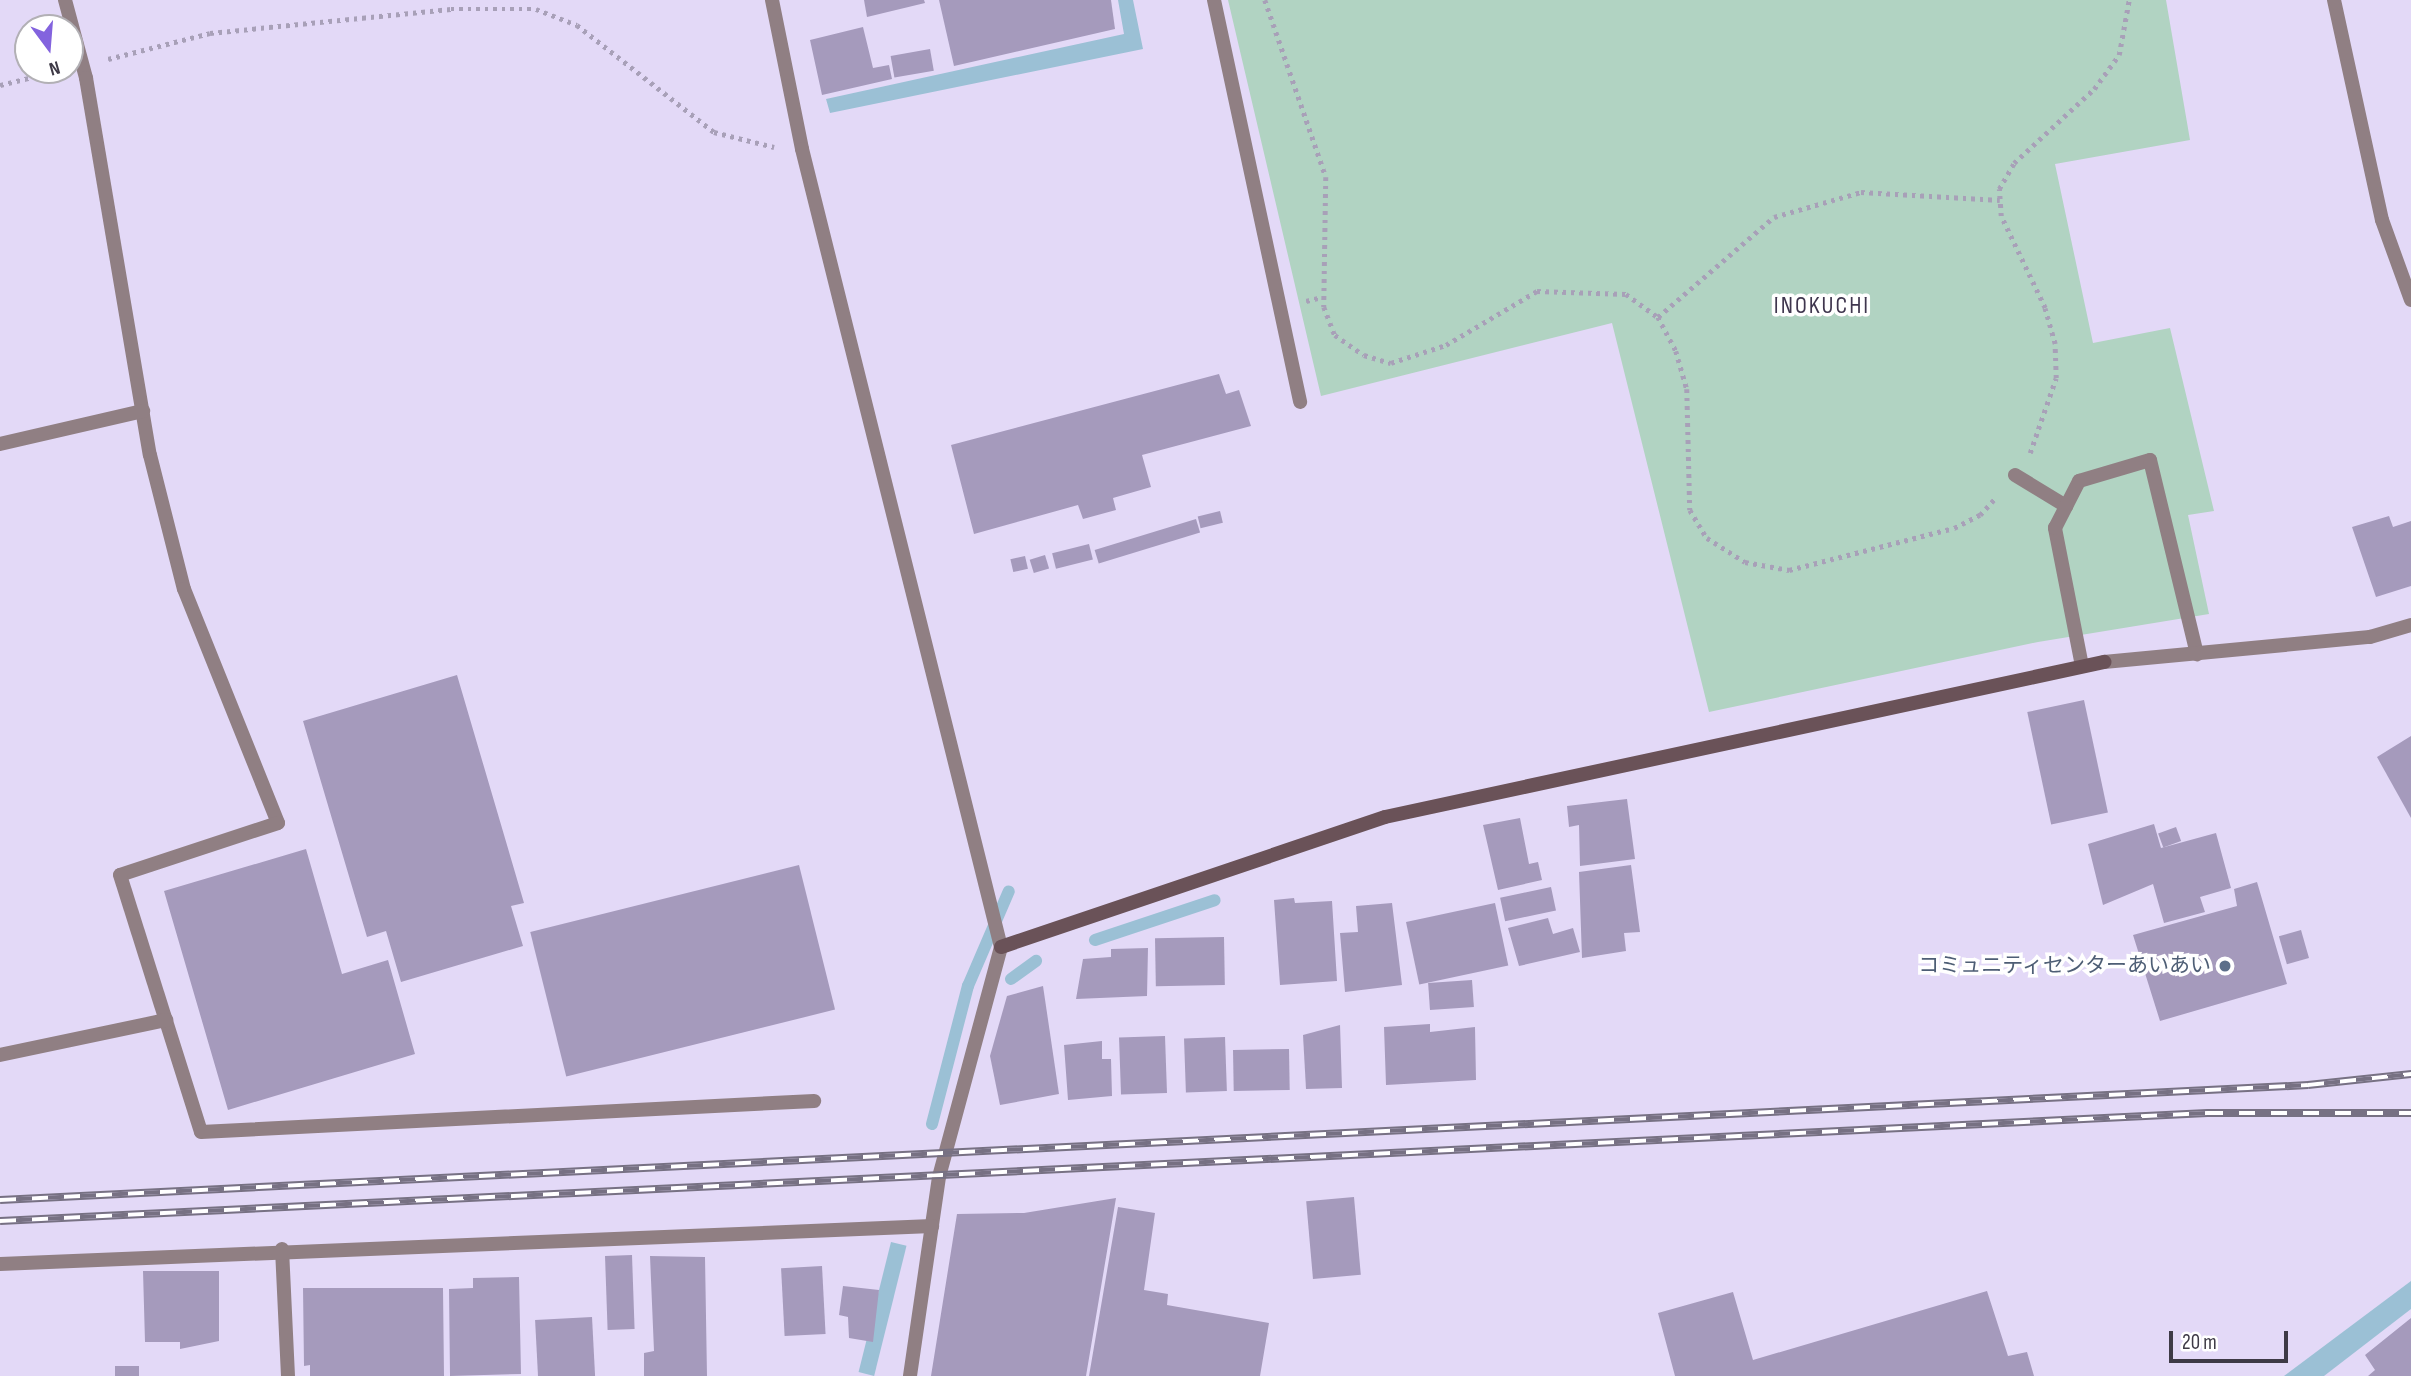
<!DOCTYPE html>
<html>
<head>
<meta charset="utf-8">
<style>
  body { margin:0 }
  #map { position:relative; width:2411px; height:1376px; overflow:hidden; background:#e3d9f7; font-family:"Sofia Sans Condensed","Noto Sans JP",sans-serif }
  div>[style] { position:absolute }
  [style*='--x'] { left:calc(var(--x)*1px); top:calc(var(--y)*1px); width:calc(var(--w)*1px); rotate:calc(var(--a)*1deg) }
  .green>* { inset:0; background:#b1d3c2 }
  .water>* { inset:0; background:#9bc0d5; transform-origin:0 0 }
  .stream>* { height:12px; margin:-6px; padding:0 6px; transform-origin:6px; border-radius:6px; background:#9bc0d5 }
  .building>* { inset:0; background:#a59abc; transform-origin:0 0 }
  .path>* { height:4.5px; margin-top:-2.25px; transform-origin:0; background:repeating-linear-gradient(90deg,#a8a0b8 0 3.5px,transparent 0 8.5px) }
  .lane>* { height:14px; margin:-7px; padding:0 7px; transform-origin:7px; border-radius:7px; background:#907f83 }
  .street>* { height:14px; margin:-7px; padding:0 7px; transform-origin:7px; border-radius:7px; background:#907f83 }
  .secondary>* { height:14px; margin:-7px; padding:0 7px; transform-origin:7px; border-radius:7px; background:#6a5258 }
  .rail>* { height:8px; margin-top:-4px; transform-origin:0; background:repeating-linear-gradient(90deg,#fff 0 16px,#777183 0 32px); box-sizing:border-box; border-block:2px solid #777183 }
  .dots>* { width:19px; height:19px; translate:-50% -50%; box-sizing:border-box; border:4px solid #fff; border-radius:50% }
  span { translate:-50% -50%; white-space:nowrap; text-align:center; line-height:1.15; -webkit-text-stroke:7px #fff; paint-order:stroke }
  .service-label { font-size:21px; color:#4e5e75 }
  .right { translate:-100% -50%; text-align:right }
  .quarter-label { font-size:24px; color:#3f364e; letter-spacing:2px }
  .north { position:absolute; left:14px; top:14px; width:70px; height:70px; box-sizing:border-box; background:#fff; border:2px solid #b2b0b5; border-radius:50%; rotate:164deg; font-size:19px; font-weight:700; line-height:28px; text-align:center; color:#3e3a46 }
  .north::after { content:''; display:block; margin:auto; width:24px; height:32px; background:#8363de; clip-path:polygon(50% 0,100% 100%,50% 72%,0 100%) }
  .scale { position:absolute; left:2169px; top:1331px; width:119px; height:32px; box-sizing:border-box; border:4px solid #3e3a46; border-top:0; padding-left:9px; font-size:21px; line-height:24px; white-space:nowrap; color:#3e3a46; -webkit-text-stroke:5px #fff; paint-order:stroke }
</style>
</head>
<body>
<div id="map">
  <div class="green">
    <div style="clip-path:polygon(1228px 0,2166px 0,2190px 140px,2055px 164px,2093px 343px,2170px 328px,2214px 511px,2188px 515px,2209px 614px,2038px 642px,1709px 712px,1612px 323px,1321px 396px)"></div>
  </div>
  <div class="water">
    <div style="clip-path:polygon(1118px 0,1133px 0,1143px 49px,830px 113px,826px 99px,1124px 34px)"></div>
    <div style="left:891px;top:1242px;width:16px;height:134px;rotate:14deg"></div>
    <div style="clip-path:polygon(2411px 1281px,2411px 1309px,2324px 1376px,2284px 1376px)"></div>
  </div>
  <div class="stream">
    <div style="--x:1095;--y:940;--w:126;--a:-18.4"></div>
    <div style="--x:1011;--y:979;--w:31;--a:-36"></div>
    <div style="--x:932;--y:1124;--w:143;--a:-75.4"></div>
    <div style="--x:968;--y:986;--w:103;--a:-66.7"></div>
  </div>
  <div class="building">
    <div style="clip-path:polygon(864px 0,924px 0,925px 3px,867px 17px)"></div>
    <div style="clip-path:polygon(939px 0,1111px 0,1115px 29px,954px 66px)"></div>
    <div style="clip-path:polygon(863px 27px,873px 68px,889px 65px,892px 79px,822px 95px,810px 40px)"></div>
    <div style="left:930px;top:49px;width:22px;height:40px;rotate:80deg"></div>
    <div style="clip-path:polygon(1219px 374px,1226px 394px,1239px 390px,1251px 426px,1142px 455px,1151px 487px,1113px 498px,1116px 510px,1083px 519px,1078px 505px,974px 534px,951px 445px)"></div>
    <div style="left:1220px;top:511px;width:12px;height:23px;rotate:76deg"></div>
    <div style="clip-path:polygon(2389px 516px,2393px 527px,2411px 521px,2411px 586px,2376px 597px,2352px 527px)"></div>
    <div style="left:1196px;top:519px;width:14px;height:106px;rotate:73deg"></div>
    <div style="left:1089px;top:544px;width:16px;height:38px;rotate:76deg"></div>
    <div style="left:1045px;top:555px;width:14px;height:16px;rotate:73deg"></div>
    <div style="left:1025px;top:556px;width:13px;height:15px;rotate:77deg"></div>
    <div style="clip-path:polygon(457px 675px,524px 903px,511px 906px,523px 946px,401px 982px,386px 931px,367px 937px,303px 721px)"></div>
    <div style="left:2084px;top:700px;width:115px;height:58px;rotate:78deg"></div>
    <div style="clip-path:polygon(2411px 736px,2411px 818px,2377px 757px)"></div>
    <div style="clip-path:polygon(1627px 799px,1635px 859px,1580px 866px,1579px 825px,1569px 827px,1567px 806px)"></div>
    <div style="clip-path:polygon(1520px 818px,1529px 864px,1538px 862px,1542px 880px,1498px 890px,1483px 825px)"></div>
    <div style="clip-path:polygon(2154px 824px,2161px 848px,2216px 833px,2231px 888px,2200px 897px,2205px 912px,2164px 923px,2153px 884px,2103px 905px,2088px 844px)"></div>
    <div style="left:2176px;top:827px;width:15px;height:19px;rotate:70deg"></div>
    <div style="clip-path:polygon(306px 849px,342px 974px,388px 960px,415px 1054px,228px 1110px,164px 891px)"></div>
    <div style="left:799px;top:865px;width:149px;height:277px;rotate:76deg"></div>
    <div style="clip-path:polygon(1631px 865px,1640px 932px,1624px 933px,1626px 951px,1582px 958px,1579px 872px)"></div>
    <div style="clip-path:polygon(2257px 882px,2287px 984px,2160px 1021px,2133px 935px,2237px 906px,2234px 889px)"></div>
    <div style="left:1551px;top:887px;width:24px;height:52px;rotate:78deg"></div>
    <div style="clip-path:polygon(1294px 898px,1295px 903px,1332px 901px,1337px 981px,1280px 985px,1274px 900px)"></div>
    <div style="clip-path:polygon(1392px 903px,1402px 985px,1345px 992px,1340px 933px,1358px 932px,1356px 906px)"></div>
    <div style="left:1495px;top:903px;width:64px;height:91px;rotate:78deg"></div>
    <div style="clip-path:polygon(1548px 918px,1553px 934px,1573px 928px,1580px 952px,1519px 966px,1508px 928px)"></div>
    <div style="left:2301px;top:930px;width:29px;height:23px;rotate:74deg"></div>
    <div style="left:1224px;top:937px;width:48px;height:69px;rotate:89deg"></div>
    <div style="clip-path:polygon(1148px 948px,1147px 996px,1076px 999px,1083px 959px,1111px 957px,1111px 949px)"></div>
    <div style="left:1472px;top:980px;width:27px;height:44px;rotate:86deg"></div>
    <div style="clip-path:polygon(1043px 986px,1059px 1094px,1000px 1105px,990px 1056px,1007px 996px)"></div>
    <div style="clip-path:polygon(1430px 1024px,1430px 1032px,1475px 1027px,1476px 1080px,1386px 1085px,1384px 1027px)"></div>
    <div style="clip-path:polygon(1340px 1025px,1342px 1088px,1306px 1089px,1303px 1035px)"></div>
    <div style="left:1165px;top:1036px;width:57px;height:46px;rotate:88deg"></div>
    <div style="left:1225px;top:1037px;width:54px;height:41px;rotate:88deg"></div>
    <div style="clip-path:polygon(1102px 1041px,1102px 1059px,1111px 1059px,1112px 1096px,1068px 1100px,1064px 1045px)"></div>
    <div style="left:1289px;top:1049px;width:41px;height:56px;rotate:89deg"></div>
    <div style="left:1354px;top:1197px;width:78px;height:48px;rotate:85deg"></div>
    <div style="clip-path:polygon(1116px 1198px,1086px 1376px,931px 1376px,957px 1214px,1024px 1213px)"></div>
    <div style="clip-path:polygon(1118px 1207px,1155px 1213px,1144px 1290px,1168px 1294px,1167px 1305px,1269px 1323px,1260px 1376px,1089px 1376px)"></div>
    <div style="left:632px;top:1255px;width:74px;height:27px;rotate:88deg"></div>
    <div style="clip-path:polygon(650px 1256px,705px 1257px,707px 1376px,644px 1376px,644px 1353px,654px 1351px)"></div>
    <div style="left:822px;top:1266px;width:68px;height:41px;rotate:87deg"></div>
    <div style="clip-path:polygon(143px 1271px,219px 1271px,219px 1341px,180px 1349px,180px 1342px,145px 1342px)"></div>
    <div style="clip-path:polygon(519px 1277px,521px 1374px,450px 1376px,449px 1289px,473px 1288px,473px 1278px)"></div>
    <div style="clip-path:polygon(843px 1286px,879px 1290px,873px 1342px,849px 1338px,848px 1317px,839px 1315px)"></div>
    <div style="clip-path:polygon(303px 1288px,443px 1288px,444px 1376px,310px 1376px,310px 1365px,304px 1366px)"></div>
    <div style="clip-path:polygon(1987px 1291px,2008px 1356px,2027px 1352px,2034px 1376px,1675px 1376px,1658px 1313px,1733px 1292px,1753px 1360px)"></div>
    <div style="left:592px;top:1317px;width:59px;height:57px;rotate:87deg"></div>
    <div style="clip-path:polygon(2411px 1318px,2411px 1376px,2368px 1376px,2375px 1370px,2365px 1355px)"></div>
    <div style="left:115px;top:1366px;width:24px;height:10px"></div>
  </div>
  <div class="path">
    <div style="--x:1265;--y:0;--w:187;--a:71"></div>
    <div style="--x:1326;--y:177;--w:130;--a:90.9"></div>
    <div style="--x:1324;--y:307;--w:30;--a:69"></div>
    <div style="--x:1335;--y:335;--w:35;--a:35"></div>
    <div style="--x:1364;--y:355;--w:28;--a:17"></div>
    <div style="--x:1391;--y:363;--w:58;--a:-18.1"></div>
    <div style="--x:1446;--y:345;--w:106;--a:-30.7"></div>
    <div style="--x:1537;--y:291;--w:89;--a:1.9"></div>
    <div style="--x:1626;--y:294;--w:39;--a:36"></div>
    <div style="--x:1658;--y:317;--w:38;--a:62"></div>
    <div style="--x:1676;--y:351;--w:40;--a:74"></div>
    <div style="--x:1687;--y:389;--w:121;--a:88.6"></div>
    <div style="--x:1690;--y:510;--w:33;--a:59"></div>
    <div style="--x:1707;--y:538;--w:45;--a:32.3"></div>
    <div style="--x:1745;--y:562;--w:45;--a:10.3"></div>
    <div style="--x:1789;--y:570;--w:170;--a:-14.3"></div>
    <div style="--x:1954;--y:528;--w:29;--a:-27"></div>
    <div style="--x:1980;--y:515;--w:25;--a:-48"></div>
    <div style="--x:108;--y:59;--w:105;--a:-14.3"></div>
    <div style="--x:210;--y:33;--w:242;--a:-5.7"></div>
    <div style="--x:451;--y:9;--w:85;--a:0"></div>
    <div style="--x:536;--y:9;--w:44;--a:21.3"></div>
    <div style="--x:577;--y:25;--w:174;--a:38"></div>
    <div style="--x:714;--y:132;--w:62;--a:14"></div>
    <div style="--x:0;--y:85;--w:59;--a:-13.8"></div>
    <div style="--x:1306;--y:301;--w:16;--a:-14"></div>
    <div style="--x:1658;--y:317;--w:153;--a:-40.8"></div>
    <div style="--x:1774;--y:217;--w:91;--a:-16"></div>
    <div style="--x:1861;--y:192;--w:139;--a:3.3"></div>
    <div style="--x:2030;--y:453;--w:79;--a:-70.9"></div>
    <div style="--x:2056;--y:378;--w:34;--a:-92"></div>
    <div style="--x:2055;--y:344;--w:37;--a:-106"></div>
    <div style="--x:2045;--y:308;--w:102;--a:-115.6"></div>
    <div style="--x:2001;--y:216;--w:27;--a:-94"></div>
    <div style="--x:1999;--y:189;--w:30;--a:-60"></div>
    <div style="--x:2014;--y:163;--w:109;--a:-42.8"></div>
    <div style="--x:2094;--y:89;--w:42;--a:-53.7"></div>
    <div style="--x:2119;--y:55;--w:56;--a:-79.7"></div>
  </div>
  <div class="lane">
    <div style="--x:2015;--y:475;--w:60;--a:31.3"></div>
    <div style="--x:2082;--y:666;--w:141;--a:-101.1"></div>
    <div style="--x:2055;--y:528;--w:53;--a:-62.9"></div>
    <div style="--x:2079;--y:481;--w:74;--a:-16.5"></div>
    <div style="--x:2150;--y:460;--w:200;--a:76.4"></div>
  </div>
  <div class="street">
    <div style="--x:65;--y:0;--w:81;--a:74.9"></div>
    <div style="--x:86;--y:78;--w:382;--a:80.4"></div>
    <div style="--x:150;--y:455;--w:138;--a:75.8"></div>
    <div style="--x:184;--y:589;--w:252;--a:68.1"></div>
    <div style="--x:278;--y:823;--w:166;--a:161.8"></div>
    <div style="--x:120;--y:875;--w:269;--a:72.5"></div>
    <div style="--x:201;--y:1132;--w:614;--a:-2.9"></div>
    <div style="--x:772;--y:0;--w:152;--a:78.6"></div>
    <div style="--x:802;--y:149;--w:822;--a:76"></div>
    <div style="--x:1001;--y:947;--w:238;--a:105.1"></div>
    <div style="--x:939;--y:1177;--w:201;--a:98.3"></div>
    <div style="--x:1214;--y:0;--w:411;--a:77.9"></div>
    <div style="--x:2334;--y:0;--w:225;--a:77.7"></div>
    <div style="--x:2382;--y:220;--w:85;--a:70.1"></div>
    <div style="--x:0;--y:444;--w:147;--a:-13"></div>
    <div style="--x:2104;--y:662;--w:267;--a:-5.4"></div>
    <div style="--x:2370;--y:637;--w:43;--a:-16.3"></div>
    <div style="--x:0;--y:1055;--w:170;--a:-11.9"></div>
    <div style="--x:282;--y:1249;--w:127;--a:87.3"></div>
    <div style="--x:0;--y:1264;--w:933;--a:-2.33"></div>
  </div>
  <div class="secondary">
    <div style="--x:1001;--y:947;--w:405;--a:-18.7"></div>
    <div style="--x:1385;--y:817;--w:736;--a:-12.17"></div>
  </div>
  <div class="rail">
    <div style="--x:0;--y:1200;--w:2311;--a:-2.85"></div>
    <div style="--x:2308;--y:1085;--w:104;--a:-6.1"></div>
    <div style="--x:0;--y:1221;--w:2210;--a:-2.8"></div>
    <div style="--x:2207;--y:1113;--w:204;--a:0"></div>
  </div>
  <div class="dots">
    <div style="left:2225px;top:966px;background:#5c6f8a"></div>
  </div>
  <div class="service-label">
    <span class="right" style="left:2211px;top:966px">コミュニティセンターあいあい</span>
  </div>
  <div class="quarter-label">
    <span style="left:1822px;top:306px">INOKUCHI</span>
  </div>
  <div class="north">N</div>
  <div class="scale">20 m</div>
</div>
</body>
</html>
